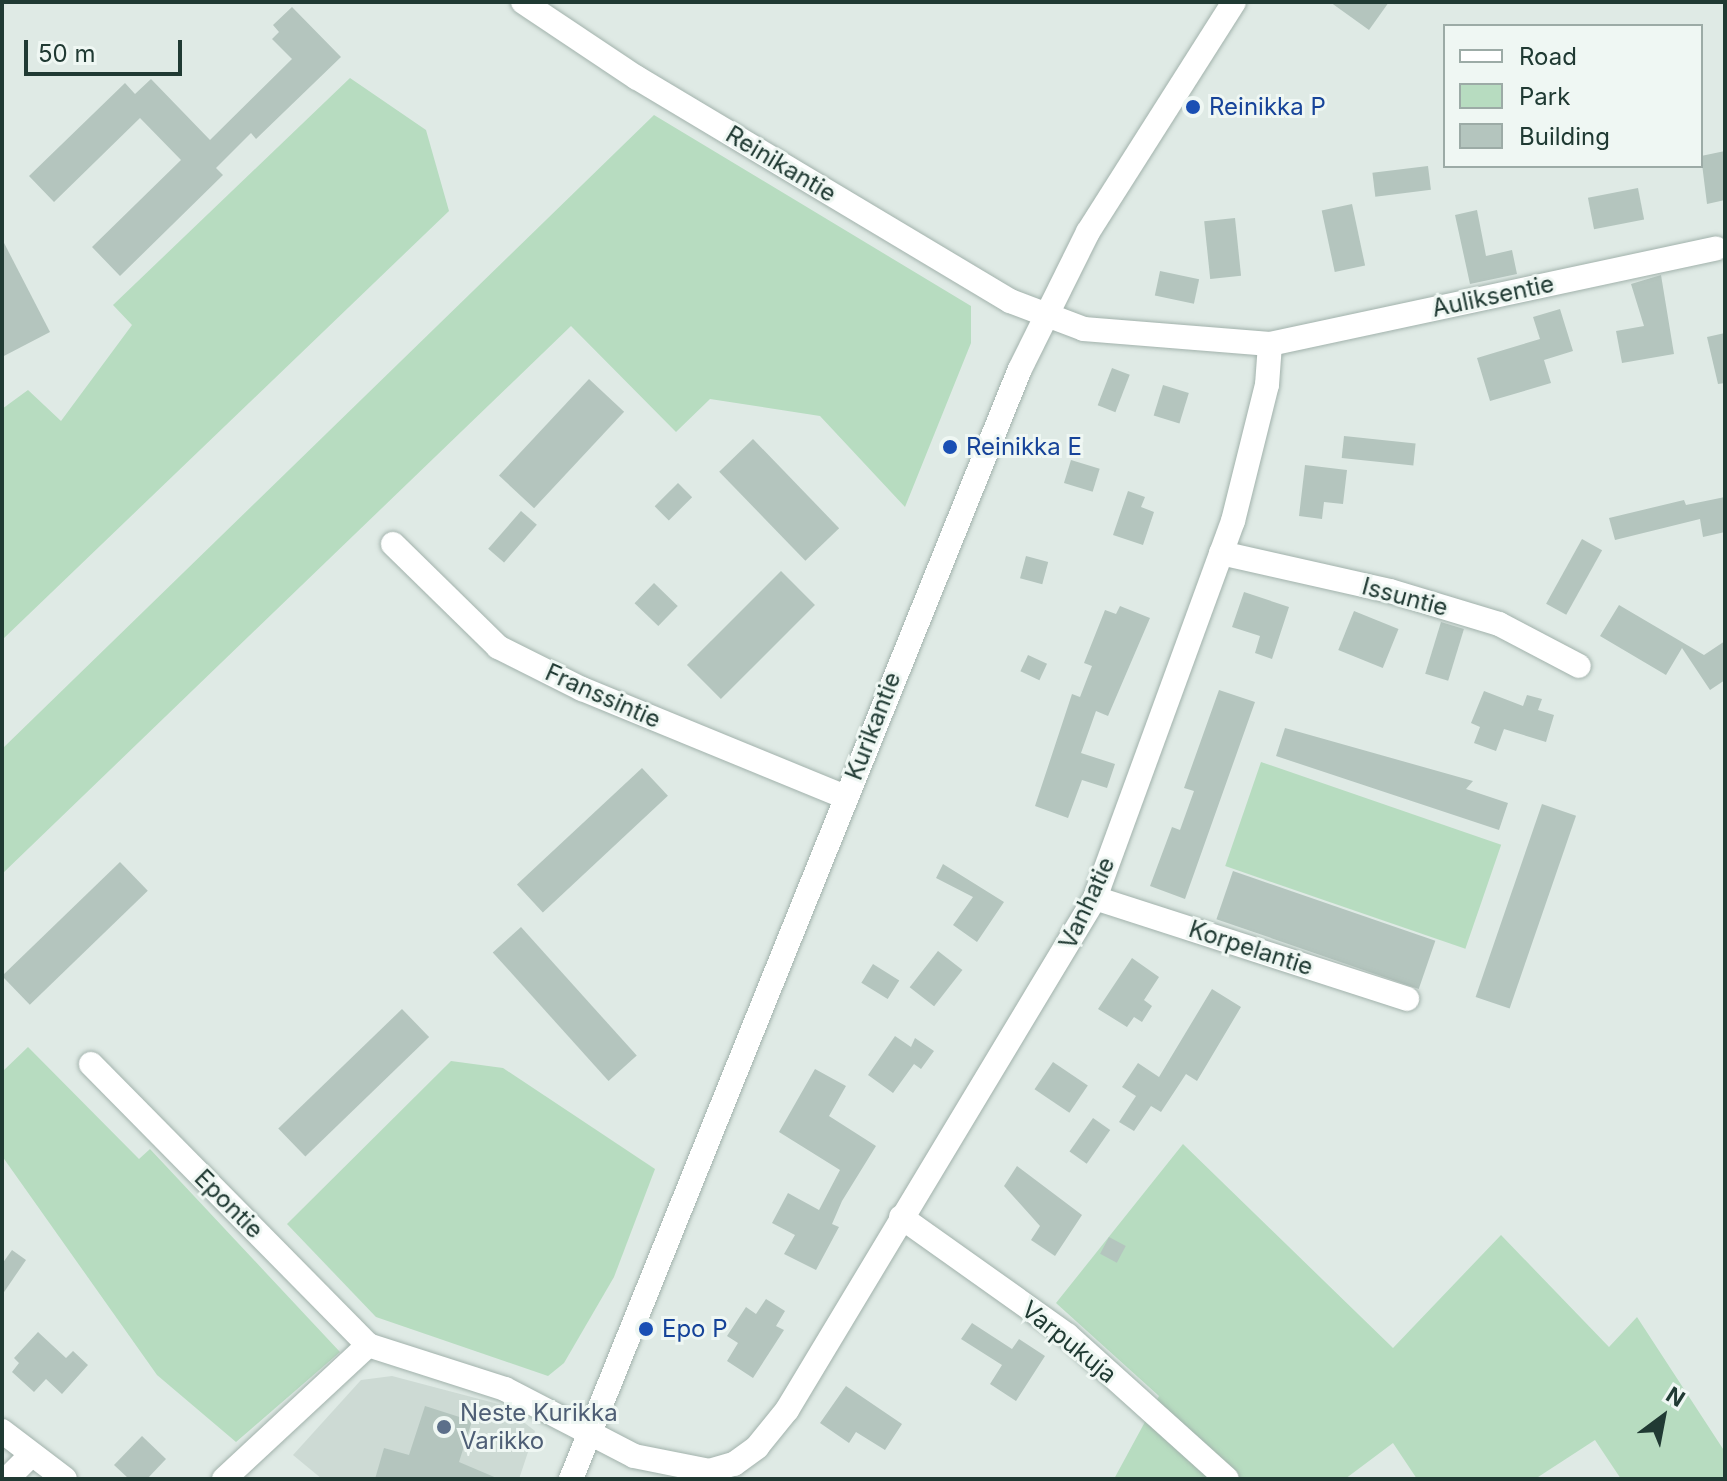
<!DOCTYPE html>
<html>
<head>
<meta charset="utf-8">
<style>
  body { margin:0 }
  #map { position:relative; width:1727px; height:1481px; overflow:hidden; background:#dfeae5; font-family:Inter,sans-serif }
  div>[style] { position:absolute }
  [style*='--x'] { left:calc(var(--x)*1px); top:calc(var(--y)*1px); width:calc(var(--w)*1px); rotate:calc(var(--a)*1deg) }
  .built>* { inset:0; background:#cddad4 }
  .green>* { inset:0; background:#b7dcc0; transform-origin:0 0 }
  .building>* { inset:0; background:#b4c5be; transform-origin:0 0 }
  .roads { filter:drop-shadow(0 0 2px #a2b2ac) drop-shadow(0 0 2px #a2b2ac) }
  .minor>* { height:24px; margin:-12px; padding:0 12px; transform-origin:12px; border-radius:12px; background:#fff }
  .dots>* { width:22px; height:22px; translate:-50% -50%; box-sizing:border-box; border:4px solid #eff7f3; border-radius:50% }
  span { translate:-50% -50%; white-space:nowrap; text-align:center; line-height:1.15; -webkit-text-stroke:6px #eff7f3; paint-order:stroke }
  .transit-label { font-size:24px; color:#164399 }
  .left { translate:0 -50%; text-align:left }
  .street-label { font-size:24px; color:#203a33 }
  .service-label { font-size:24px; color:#4e5e75 }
  .frame { position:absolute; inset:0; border:4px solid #203a33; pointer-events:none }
  .legend { position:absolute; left:1443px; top:24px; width:260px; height:144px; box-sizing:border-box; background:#eff7f3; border:2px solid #9caba6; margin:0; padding:10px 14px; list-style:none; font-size:24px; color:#203a33 }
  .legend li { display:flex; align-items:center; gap:16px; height:40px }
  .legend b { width:40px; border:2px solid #9caba6 }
  .north { position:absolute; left:1623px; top:1377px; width:80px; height:80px; -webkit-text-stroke:6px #eff7f3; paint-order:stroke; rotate:32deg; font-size:22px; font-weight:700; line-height:32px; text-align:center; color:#203a33 }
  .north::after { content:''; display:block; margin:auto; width:28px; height:36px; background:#203a33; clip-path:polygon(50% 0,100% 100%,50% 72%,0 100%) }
  .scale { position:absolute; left:24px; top:40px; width:158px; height:36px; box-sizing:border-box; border:4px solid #203a33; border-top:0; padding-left:10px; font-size:24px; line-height:28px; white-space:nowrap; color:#203a33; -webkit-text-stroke:6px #eff7f3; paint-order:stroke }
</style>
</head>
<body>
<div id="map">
  <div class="built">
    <div style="clip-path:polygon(392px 1376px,502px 1405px,535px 1431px,519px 1479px,322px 1479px,293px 1455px,361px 1380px)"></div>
  </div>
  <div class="green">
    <div style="clip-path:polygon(350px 78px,426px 130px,449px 211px,2px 640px,2px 409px,28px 390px,61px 421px,132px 325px,113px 305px)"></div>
    <div style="clip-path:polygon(654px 115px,971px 306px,971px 343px,905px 507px,820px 416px,710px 399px,676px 432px,571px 326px,2px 874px,2px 749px)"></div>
    <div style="left:1261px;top:762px;width:254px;height:110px;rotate:19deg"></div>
    <div style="clip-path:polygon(28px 1047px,139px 1159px,150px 1149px,340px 1352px,236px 1442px,157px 1375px,2px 1156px,2px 1072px)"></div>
    <div style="clip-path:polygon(451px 1061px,503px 1068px,655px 1169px,614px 1277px,564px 1363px,548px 1376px,376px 1317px,287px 1224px)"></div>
    <div style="clip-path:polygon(1183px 1144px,1393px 1348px,1501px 1235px,1609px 1347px,1637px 1317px,1725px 1452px,1725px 1479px,1621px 1479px,1595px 1440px,1535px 1479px,1417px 1479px,1393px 1443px,1345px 1479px,1114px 1479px,1159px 1396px,1056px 1303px)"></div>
  </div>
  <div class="building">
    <div style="clip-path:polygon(1330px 2px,1389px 2px,1369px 30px)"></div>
    <div style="clip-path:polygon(292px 7px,341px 57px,256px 139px,251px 133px,216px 168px,223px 175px,120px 276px,92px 247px,181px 160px,140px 118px,54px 202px,29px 176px,125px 83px,135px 94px,151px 79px,210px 140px,292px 59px,272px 39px,279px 32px,273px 25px)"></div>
    <div style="clip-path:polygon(1725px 151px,1725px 200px,1707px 204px,1701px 156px)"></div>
    <div style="left:1428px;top:166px;width:24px;height:56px;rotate:83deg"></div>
    <div style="left:1638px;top:188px;width:32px;height:51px;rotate:79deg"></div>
    <div style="left:1352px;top:204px;width:63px;height:31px;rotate:78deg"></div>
    <div style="clip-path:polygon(1477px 210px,1486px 256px,1512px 250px,1517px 274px,1470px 284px,1455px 215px)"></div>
    <div style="left:1235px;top:218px;width:58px;height:31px;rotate:84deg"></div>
    <div style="clip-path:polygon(2px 239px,50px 332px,2px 357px)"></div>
    <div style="left:1160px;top:271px;width:40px;height:25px;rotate:12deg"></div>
    <div style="clip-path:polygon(1661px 275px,1674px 354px,1622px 363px,1616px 331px,1644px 326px,1631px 284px)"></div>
    <div style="clip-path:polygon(1560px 309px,1573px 351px,1544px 360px,1551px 383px,1490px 401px,1477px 358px,1540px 339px,1533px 317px)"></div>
    <div style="clip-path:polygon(1725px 333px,1725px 383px,1718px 384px,1707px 337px)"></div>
    <div style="left:1112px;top:368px;width:19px;height:40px;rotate:21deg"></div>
    <div style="left:589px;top:379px;width:48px;height:132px;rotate:43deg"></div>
    <div style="left:1163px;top:385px;width:27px;height:32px;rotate:17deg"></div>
    <div style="left:1344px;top:436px;width:72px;height:22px;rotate:6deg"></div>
    <div style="left:753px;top:439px;width:124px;height:47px;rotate:46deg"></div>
    <div style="left:1071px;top:460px;width:30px;height:24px;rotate:17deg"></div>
    <div style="clip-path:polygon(1305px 465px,1347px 470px,1343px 504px,1324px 502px,1322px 519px,1299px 516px)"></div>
    <div style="left:678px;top:483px;width:20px;height:33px;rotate:45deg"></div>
    <div style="clip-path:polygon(1128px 491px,1145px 497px,1141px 507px,1154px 512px,1143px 545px,1113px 535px)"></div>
    <div style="clip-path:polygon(1725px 497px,1725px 532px,1703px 537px,1700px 519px,1615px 540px,1609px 518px,1684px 500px,1686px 505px)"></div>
    <div style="left:521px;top:511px;width:21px;height:50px;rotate:41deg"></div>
    <div style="left:1582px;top:539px;width:23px;height:74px;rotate:29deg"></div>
    <div style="left:1026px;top:556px;width:23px;height:23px;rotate:15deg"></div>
    <div style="left:781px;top:571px;width:48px;height:133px;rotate:45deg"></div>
    <div style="left:654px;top:583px;width:33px;height:28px;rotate:44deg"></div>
    <div style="clip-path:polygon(1244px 592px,1289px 607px,1272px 659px,1255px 653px,1260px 636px,1232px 627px)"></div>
    <div style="clip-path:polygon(1619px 605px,1704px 655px,1725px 641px,1725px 680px,1710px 690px,1682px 648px,1666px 675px,1600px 636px)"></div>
    <div style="clip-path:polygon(1120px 606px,1150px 618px,1108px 716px,1096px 711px,1081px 753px,1115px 764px,1107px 788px,1082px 780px,1068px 818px,1035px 806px,1072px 694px,1080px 697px,1092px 666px,1084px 663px,1105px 610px,1116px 614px)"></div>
    <div style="left:1354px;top:611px;width:48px;height:42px;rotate:22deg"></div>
    <div style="left:1441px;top:622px;width:24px;height:54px;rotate:17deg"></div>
    <div style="left:1028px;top:655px;width:21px;height:18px;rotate:25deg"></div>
    <div style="clip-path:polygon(1219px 690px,1255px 702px,1185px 899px,1150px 886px,1172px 827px,1180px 830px,1194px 791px,1184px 788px)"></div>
    <div style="clip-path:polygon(1484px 691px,1523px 706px,1527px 695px,1542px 699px,1538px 710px,1554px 715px,1546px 742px,1504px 729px,1496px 751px,1474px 743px,1480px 727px,1471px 723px)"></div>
    <div style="clip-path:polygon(1285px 728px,1473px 781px,1466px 789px,1508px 803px,1499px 830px,1276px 756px)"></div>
    <div style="left:642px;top:768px;width:38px;height:171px;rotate:47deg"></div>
    <div style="left:1542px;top:804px;width:36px;height:204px;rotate:19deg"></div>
    <div style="left:120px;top:862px;width:40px;height:164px;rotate:46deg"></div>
    <div style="clip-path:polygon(943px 864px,1004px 902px,977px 942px,953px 925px,973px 897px,936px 878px)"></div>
    <div style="left:1233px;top:871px;width:214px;height:51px;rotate:19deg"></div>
    <div style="left:521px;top:927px;width:173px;height:38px;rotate:48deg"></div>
    <div style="left:938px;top:951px;width:31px;height:46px;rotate:38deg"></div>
    <div style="clip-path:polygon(1132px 958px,1159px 977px,1144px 1000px,1152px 1006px,1142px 1022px,1134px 1017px,1127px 1027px,1098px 1009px)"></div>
    <div style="left:873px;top:964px;width:31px;height:22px;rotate:32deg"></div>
    <div style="clip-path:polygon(1212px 989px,1241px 1007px,1197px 1081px,1186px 1074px,1161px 1112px,1151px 1106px,1134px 1131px,1119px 1122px,1136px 1096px,1122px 1087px,1138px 1063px,1159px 1077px)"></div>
    <div style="left:402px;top:1009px;width:39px;height:172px;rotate:46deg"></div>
    <div style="clip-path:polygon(895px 1036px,911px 1047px,915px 1038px,934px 1051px,921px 1069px,914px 1064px,893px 1093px,868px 1075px)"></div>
    <div style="left:1053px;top:1062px;width:42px;height:33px;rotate:34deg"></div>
    <div style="clip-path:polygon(815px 1069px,846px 1086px,829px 1116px,876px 1146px,842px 1201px,832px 1224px,839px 1227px,816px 1270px,784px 1254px,795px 1235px,772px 1223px,788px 1193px,819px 1210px,840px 1170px,779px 1132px)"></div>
    <div style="left:1093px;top:1118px;width:21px;height:41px;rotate:35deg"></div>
    <div style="clip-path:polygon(1017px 1166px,1082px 1215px,1055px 1256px,1031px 1240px,1040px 1226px,1004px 1186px)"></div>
    <div style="left:1109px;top:1237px;width:19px;height:19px;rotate:28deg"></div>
    <div style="clip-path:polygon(12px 1250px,26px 1260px,2px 1295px,2px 1264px)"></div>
    <div style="clip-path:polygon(766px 1299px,785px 1311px,776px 1326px,784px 1330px,753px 1378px,727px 1361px,738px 1343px,727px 1336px,746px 1307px,756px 1314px)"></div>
    <div style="clip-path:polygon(972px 1323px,1012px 1349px,1019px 1339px,1045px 1356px,1016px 1401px,990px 1384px,1002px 1365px,961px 1339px)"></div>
    <div style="clip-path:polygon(38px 1332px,66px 1358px,73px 1351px,88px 1365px,62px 1394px,46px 1379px,34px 1392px,12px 1372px,19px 1363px,14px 1358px)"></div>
    <div style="clip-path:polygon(846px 1386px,902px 1424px,885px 1450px,856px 1432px,849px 1443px,820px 1423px)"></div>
    <div style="clip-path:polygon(425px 1406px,472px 1421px,459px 1462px,499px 1479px,375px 1479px,384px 1448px,409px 1455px)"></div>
    <div style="clip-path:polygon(142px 1436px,166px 1459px,147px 1479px,129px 1479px,114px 1465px)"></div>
  </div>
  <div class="roads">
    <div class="minor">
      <div style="--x:1270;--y:344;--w:456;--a:-12.1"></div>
      <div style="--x:393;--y:544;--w:147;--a:44.4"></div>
      <div style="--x:498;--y:647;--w:94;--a:26.6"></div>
      <div style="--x:582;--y:689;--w:284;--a:22.3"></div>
      <div style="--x:1221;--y:553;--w:173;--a:12.7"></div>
      <div style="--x:1390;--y:591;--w:114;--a:16.8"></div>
      <div style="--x:1499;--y:624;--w:90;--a:27.7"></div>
      <div style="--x:1095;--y:898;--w:328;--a:17.9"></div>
      <div style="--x:91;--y:1064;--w:395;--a:45.4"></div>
      <div style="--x:368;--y:1345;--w:144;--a:17.8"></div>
      <div style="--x:505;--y:1389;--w:145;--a:27.4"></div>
      <div style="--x:634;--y:1456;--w:76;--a:11.3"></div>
      <div style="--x:709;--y:1471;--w:26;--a:-16"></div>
      <div style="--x:734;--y:1464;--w:29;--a:-36"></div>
      <div style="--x:757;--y:1447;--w:48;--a:-51"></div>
      <div style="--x:787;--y:1410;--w:598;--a:-58.97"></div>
      <div style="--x:1095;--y:898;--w:401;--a:-69.9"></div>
      <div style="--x:1233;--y:521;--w:140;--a:-76"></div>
      <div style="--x:1267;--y:385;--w:41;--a:-85.8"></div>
      <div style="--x:1270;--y:344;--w:187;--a:-175.4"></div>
      <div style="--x:1084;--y:329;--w:79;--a:-159.3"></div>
      <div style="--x:1010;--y:301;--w:435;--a:-149.1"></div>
      <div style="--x:637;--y:78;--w:137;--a:-146.3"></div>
      <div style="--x:901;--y:1217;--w:204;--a:35.4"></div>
      <div style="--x:1067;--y:1335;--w:215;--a:42"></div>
      <div style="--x:2;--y:1431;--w:79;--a:37.3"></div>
      <div style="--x:7;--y:1479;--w:35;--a:-45"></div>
      <div style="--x:224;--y:1479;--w:197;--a:-42.9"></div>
      <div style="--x:571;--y:1479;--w:1197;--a:-67.98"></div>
      <div style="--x:1020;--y:369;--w:153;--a:-63.6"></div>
      <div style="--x:1088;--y:232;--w:272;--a:-57.6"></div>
    </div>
  </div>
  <div class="dots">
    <div style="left:1193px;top:107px;background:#1a4fb4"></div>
    <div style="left:950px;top:447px;background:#1a4fb4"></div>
    <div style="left:646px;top:1329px;background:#1a4fb4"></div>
    <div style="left:444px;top:1427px;background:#5c6f8a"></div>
  </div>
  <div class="transit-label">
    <span class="left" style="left:1209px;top:107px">Reinikka P</span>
    <span class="left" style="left:966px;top:447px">Reinikka E</span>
    <span class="left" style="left:662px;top:1329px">Epo P</span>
  </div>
  <div class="street-label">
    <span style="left:781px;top:164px;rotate:31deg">Reinikantie</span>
    <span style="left:1493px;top:296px;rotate:-12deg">Auliksentie</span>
    <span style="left:1405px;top:597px;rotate:15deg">Issuntie</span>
    <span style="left:603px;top:696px;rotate:24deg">Franssintie</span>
    <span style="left:873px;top:726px;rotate:-69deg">Kurikantie</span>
    <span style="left:1087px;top:903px;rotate:-65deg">Vanhatie</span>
    <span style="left:1251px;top:948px;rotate:18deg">Korpelantie</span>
    <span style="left:229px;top:1204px;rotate:45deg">Epontie</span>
    <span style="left:1069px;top:1342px;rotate:39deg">Varpukuja</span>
  </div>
  <div class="service-label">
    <span class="left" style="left:460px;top:1427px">Neste Kurikka<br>Varikko</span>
  </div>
  <div class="frame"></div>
  <ul class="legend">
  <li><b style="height:10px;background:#fff"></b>Road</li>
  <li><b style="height:22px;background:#b7dcc0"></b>Park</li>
  <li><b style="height:22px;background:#b4c5be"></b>Building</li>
  </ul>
  <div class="north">N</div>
  <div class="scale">50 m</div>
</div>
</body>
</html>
